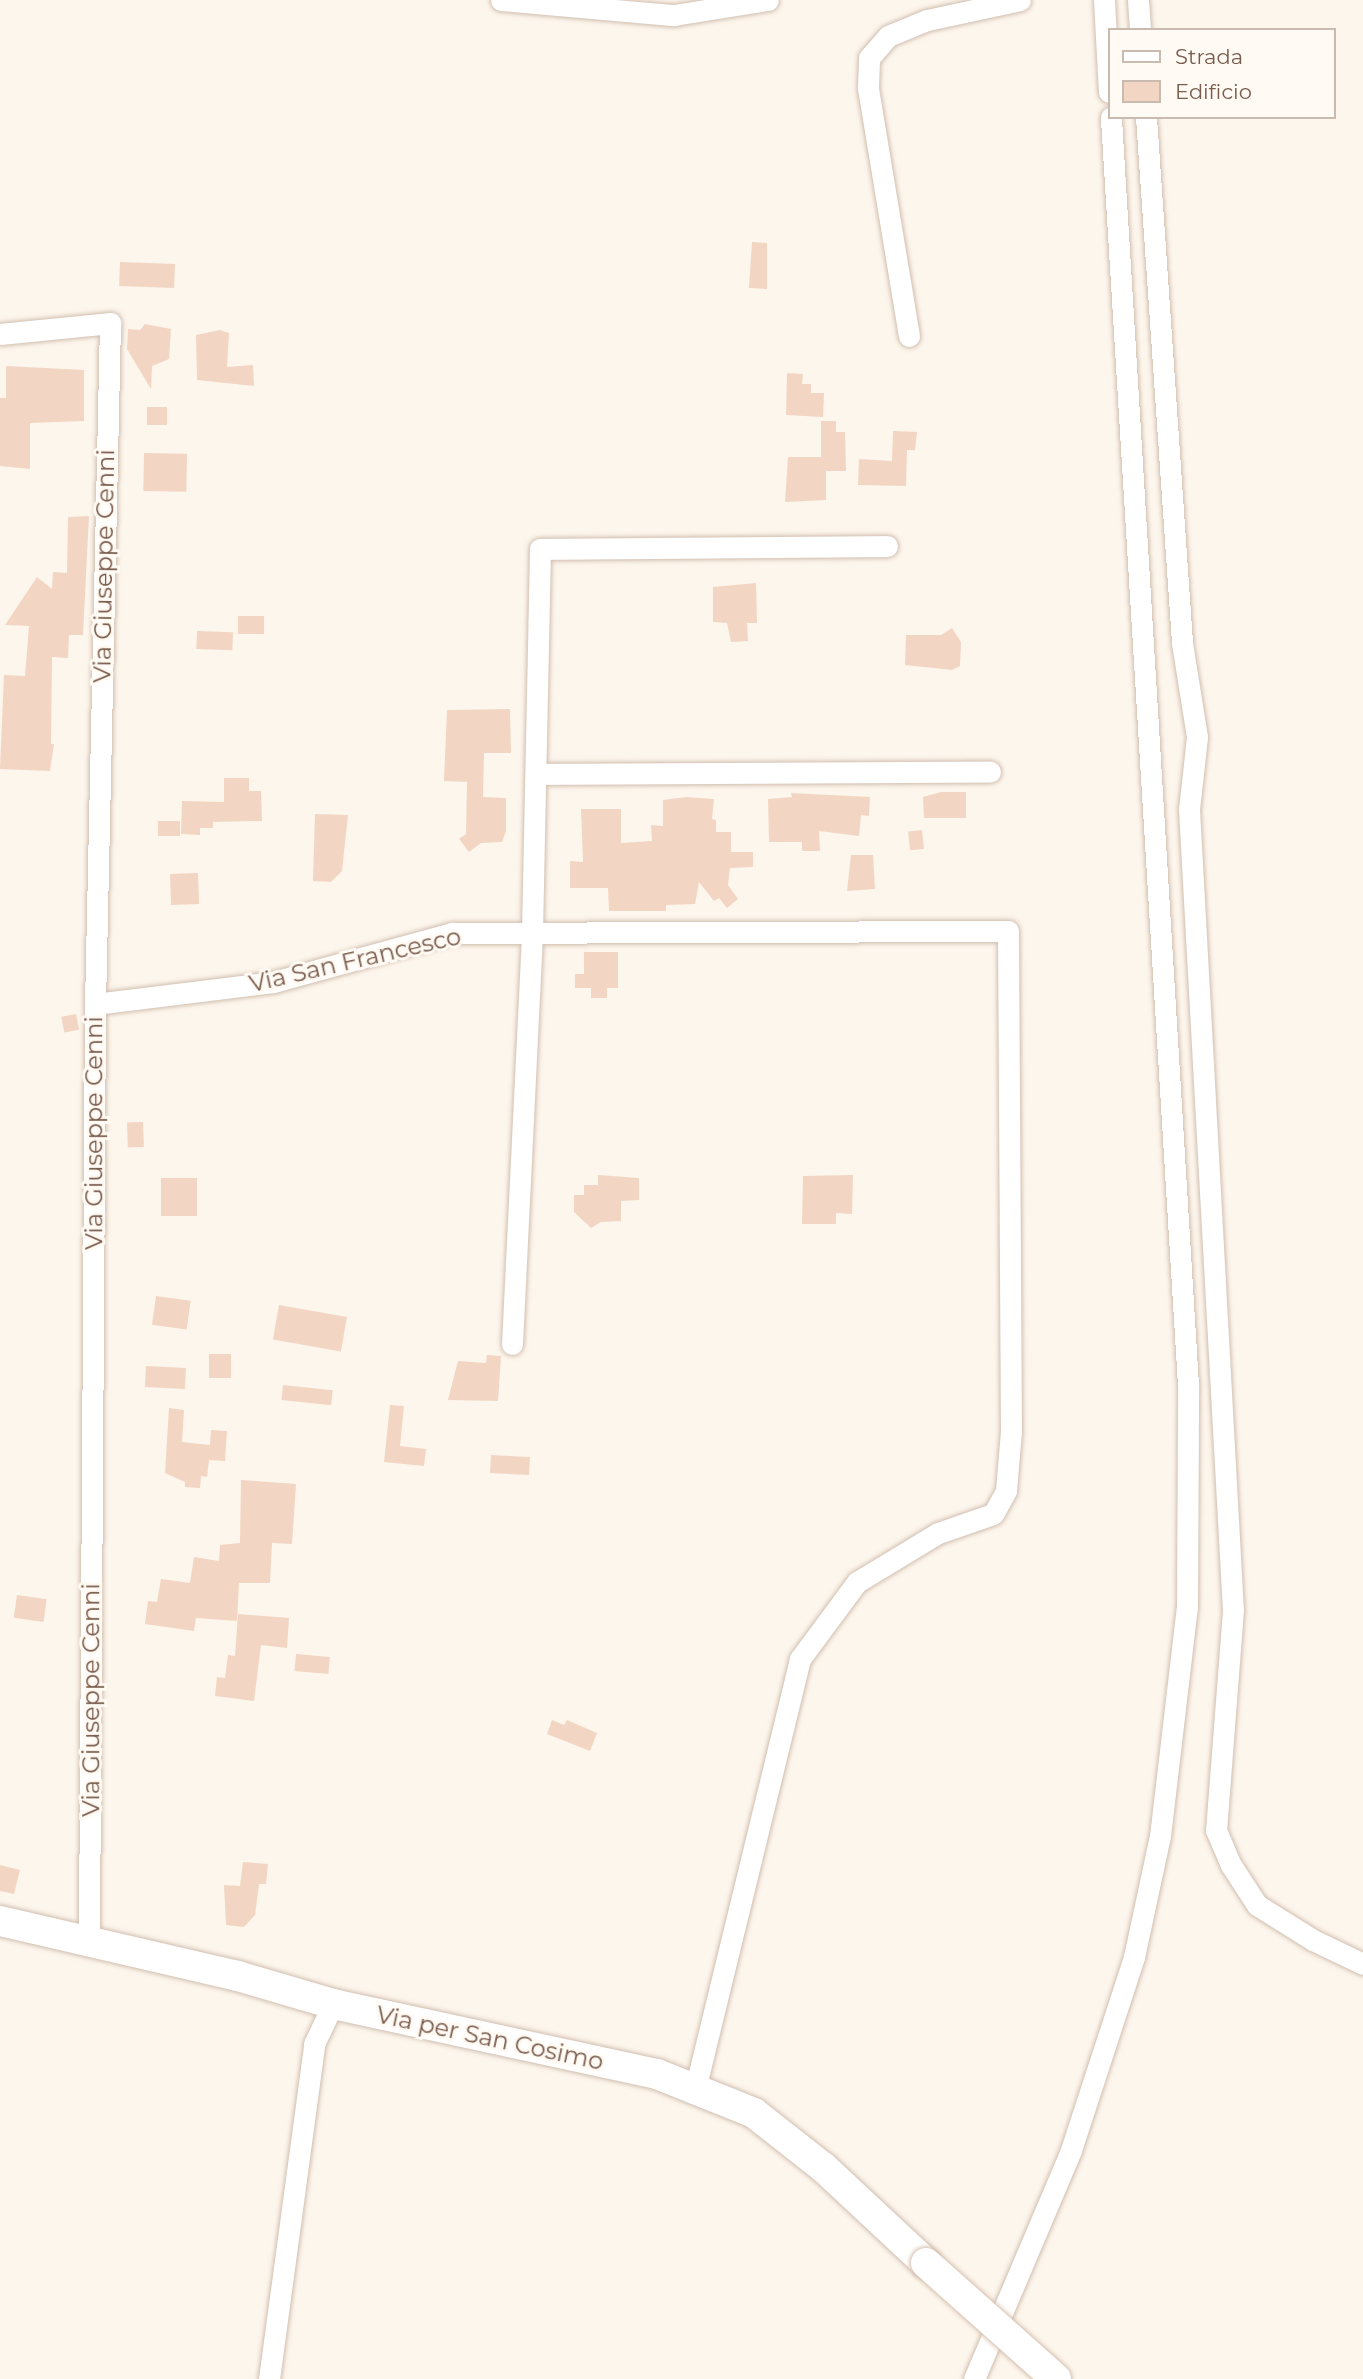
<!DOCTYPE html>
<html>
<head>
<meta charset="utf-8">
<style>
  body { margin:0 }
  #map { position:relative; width:1363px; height:2379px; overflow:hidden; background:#fdf6ec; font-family:Montserrat,sans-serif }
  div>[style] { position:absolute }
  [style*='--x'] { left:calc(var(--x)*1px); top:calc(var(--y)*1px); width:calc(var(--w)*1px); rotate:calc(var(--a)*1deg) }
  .building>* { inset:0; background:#f3d5c3; transform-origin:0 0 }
  .roads { filter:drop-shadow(0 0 2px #d1beb0) drop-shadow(0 0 2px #d1beb0) }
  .street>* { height:21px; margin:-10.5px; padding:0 10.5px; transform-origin:10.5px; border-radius:10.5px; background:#fff }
  .secondary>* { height:30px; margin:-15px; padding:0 15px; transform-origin:15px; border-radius:15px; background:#fff }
  .bridges { filter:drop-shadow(0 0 2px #d6c0b0) drop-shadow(0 0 2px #d6c0b0) }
  .secondary-bridge>* { height:30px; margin:-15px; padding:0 15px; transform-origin:15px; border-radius:15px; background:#fff }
  span { translate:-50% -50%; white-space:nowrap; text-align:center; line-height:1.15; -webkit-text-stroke:6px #fffaf3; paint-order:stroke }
  .street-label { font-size:24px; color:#7a5c4d }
  .legend { position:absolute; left:1108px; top:28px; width:228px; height:91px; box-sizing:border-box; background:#fffaf3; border:2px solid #cabbb1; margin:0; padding:9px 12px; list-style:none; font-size:21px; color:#7a5c4d }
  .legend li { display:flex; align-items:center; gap:14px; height:35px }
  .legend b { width:35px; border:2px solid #cabbb1 }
</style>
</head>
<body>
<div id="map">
  <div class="building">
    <div style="clip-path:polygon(752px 242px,767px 243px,767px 289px,749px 288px)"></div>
    <div style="left:120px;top:262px;width:55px;height:24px;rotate:2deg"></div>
    <div style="clip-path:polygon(145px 324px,171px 329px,169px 359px,152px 366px,151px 389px,127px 349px,128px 329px,140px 330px)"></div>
    <div style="clip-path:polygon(220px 330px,229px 333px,227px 367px,253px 365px,254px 386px,197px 380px,196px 335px)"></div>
    <div style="clip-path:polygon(6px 366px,84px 370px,84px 421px,30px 423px,30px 469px,0 466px,0 398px,6px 398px)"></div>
    <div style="clip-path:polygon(787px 373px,803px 374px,802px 384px,811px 384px,811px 393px,824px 393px,823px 417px,786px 415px)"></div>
    <div style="left:167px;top:407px;width:18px;height:20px;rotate:90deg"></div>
    <div style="clip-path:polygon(821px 421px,836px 421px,836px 432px,845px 432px,846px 471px,826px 471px,826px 500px,785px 502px,788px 457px,821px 457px)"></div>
    <div style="clip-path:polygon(893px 431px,917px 432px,915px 450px,907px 450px,906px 486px,858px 485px,859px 459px,892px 461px)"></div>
    <div style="left:144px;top:453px;width:43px;height:38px;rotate:1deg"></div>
    <div style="clip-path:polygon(89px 516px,83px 635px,69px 635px,68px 658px,52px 657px,51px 744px,54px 744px,50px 771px,0 769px,4px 675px,25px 676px,29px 626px,5px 625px,37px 577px,52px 589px,53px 572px,67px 573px,68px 517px)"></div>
    <div style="clip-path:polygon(756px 583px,757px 623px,747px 623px,748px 641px,731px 642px,727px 623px,713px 622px,713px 587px)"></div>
    <div style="left:238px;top:616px;width:26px;height:18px"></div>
    <div style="clip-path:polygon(952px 628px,961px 642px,960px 666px,952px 670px,905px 665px,906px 635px,941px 635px)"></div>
    <div style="left:197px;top:631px;width:36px;height:18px;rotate:2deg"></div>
    <div style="clip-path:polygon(510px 709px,511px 753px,484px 753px,483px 797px,506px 798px,506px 831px,502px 842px,481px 843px,469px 852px,459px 839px,466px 834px,467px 782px,444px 781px,447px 710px)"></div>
    <div style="clip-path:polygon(224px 778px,249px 778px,249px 791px,261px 791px,262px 821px,213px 822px,213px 828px,200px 828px,200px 835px,181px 834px,182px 801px,224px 802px)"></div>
    <div style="clip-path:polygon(941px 792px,966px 792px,966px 818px,924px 818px,923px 797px)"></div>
    <div style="clip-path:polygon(791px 793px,870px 797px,869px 816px,861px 815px,859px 836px,819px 831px,820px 851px,802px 851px,802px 842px,769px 842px,768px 799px,792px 797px)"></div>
    <div style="clip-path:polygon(686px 797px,714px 799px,712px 819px,716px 820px,716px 832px,731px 832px,731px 852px,753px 852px,753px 867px,730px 868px,728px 885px,738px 899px,727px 908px,719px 898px,714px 901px,699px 882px,695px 904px,666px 905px,666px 911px,609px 911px,608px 888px,570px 888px,570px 861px,583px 862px,581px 809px,621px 809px,621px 843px,652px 841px,651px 825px,663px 826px,663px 800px)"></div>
    <div style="clip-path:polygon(315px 814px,348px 815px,342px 871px,331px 882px,313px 881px)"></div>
    <div style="left:158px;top:821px;width:22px;height:15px"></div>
    <div style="left:922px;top:830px;width:19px;height:14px;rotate:84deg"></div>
    <div style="clip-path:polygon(851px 855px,873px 855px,875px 889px,847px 891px)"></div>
    <div style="left:198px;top:873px;width:31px;height:28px;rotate:88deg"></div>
    <div style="clip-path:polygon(584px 952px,618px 952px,618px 988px,607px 988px,607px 998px,591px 998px,591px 988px,575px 988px,575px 974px,584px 974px)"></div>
    <div style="left:76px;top:1014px;width:16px;height:15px;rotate:79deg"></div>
    <div style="left:143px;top:1122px;width:25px;height:16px;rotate:88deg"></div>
    <div style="clip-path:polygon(598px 1175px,639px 1178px,639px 1200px,621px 1201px,621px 1221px,601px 1222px,591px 1228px,574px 1212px,574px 1195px,584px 1195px,584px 1185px,598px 1185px)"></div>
    <div style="clip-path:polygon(853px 1175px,852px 1214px,836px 1213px,836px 1224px,802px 1224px,803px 1176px)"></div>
    <div style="left:161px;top:1178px;width:36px;height:38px"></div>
    <div style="left:156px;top:1296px;width:35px;height:29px;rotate:8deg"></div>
    <div style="left:279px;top:1305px;width:69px;height:35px;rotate:10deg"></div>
    <div style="left:209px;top:1354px;width:22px;height:24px"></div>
    <div style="clip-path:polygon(487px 1355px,501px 1356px,498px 1401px,448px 1400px,458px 1361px,486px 1363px)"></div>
    <div style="left:146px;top:1366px;width:40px;height:21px;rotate:3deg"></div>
    <div style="left:283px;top:1385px;width:50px;height:15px;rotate:6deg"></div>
    <div style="clip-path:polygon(390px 1405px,404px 1406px,400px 1446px,426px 1449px,424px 1466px,384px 1462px)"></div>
    <div style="clip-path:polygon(169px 1408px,184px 1410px,182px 1442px,210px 1445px,211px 1430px,227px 1431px,225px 1461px,209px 1460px,207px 1477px,201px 1476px,200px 1488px,185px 1487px,185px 1482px,165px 1473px)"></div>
    <div style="left:491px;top:1455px;width:39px;height:18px;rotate:3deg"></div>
    <div style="clip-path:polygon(241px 1480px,296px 1484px,292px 1544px,272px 1543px,270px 1583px,239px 1583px,237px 1621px,196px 1618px,194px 1631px,145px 1624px,148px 1601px,157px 1602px,161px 1579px,190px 1583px,194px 1557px,219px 1561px,220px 1545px,240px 1543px)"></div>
    <div style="left:17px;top:1595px;width:30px;height:23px;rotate:8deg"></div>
    <div style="clip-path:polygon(238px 1614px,289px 1618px,287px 1648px,261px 1645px,254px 1701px,215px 1696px,217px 1677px,225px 1678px,228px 1655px,235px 1656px)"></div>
    <div style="left:296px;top:1654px;width:34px;height:17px;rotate:5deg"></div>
    <div style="clip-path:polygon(552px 1720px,564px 1725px,567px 1720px,597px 1733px,590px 1751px,547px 1734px)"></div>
    <div style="clip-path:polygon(243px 1862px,268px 1864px,266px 1884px,259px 1884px,255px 1915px,244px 1927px,226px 1925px,224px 1885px,240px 1886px)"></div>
    <div style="clip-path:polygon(0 1865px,20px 1870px,14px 1894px,0 1891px)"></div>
  </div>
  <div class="roads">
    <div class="street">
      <div style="--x:501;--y:0;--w:174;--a:5"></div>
      <div style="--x:674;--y:15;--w:95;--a:-9.1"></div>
      <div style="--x:1104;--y:0;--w:92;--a:86.9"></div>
      <div style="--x:1138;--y:0;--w:30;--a:86"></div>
      <div style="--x:1146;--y:117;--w:527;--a:86.08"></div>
      <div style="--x:1182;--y:643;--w:95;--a:80.9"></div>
      <div style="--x:1197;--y:737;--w:72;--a:96.3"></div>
      <div style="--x:1189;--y:809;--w:802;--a:86.86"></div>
      <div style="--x:1233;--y:1610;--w:221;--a:94.4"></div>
      <div style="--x:1216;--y:1830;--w:38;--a:67"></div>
      <div style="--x:1231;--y:1865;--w:48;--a:57"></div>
      <div style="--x:1257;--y:1905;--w:66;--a:32"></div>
      <div style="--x:1313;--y:1940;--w:55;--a:25.6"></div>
      <div style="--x:0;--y:334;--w:111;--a:-5.7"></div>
      <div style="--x:110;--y:323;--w:681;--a:91.26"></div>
      <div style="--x:95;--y:1004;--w:940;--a:90.37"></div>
      <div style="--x:909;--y:336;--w:251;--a:-99.4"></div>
      <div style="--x:868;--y:88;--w:30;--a:-88"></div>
      <div style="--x:869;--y:58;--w:29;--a:-49"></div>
      <div style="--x:888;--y:36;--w:42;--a:-22.3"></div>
      <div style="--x:927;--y:20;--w:95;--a:-12.1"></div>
      <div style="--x:536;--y:774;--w:454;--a:-0.3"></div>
      <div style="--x:95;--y:1004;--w:179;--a:-7"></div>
      <div style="--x:273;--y:982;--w:186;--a:-15.3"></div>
      <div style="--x:452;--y:933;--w:556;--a:-0.21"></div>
      <div style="--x:1008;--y:931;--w:500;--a:89.66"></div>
      <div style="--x:1011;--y:1431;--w:60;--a:94.8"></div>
      <div style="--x:1006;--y:1491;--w:26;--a:119"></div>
      <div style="--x:993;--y:1514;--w:58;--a:160.9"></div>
      <div style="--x:938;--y:1533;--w:95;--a:148.8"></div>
      <div style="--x:857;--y:1582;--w:96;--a:126.5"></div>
      <div style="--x:800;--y:1659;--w:443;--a:103.7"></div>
      <div style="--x:512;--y:1344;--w:412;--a:-87.2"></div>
      <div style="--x:532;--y:932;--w:383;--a:-88.8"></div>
      <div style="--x:540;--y:549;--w:347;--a:-0.5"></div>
      <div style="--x:269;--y:2379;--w:338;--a:-82.3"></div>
      <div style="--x:314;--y:2044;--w:44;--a:-64.6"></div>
      <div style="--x:974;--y:2379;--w:249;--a:-67"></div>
      <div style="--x:1071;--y:2150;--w:203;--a:-71.9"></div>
      <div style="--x:1134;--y:1957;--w:124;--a:-77.9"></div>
      <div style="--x:1160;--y:1836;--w:231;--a:-83.3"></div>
      <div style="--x:1187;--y:1607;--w:222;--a:-89.7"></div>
      <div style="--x:1188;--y:1385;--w:1270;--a:-93.48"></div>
    </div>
    <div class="secondary">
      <div style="--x:0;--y:1921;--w:244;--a:13"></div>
      <div style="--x:238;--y:1976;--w:99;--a:16.4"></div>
      <div style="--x:333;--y:2004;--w:331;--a:12.2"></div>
      <div style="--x:657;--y:2074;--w:105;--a:21.9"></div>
      <div style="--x:754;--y:2113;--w:89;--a:38.2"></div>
      <div style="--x:824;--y:2168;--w:139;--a:43"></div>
    </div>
  </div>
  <div class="bridges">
    <div class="secondary-bridge">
      <div style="--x:926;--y:2263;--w:174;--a:41.7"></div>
    </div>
  </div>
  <div class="street-label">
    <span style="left:104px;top:566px;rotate:-89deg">Via Giuseppe Cenni</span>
    <span style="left:355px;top:960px;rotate:-13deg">Via San Francesco</span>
    <span style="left:94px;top:1133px;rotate:-90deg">Via Giuseppe Cenni</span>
    <span style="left:91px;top:1700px;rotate:-90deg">Via Giuseppe Cenni</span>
    <span style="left:490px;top:2038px;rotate:12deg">Via per San Cosimo</span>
  </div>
  <ul class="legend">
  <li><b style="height:9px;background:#fff"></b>Strada</li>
  <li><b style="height:19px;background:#f3d5c3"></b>Edificio</li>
  </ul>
</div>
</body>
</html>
